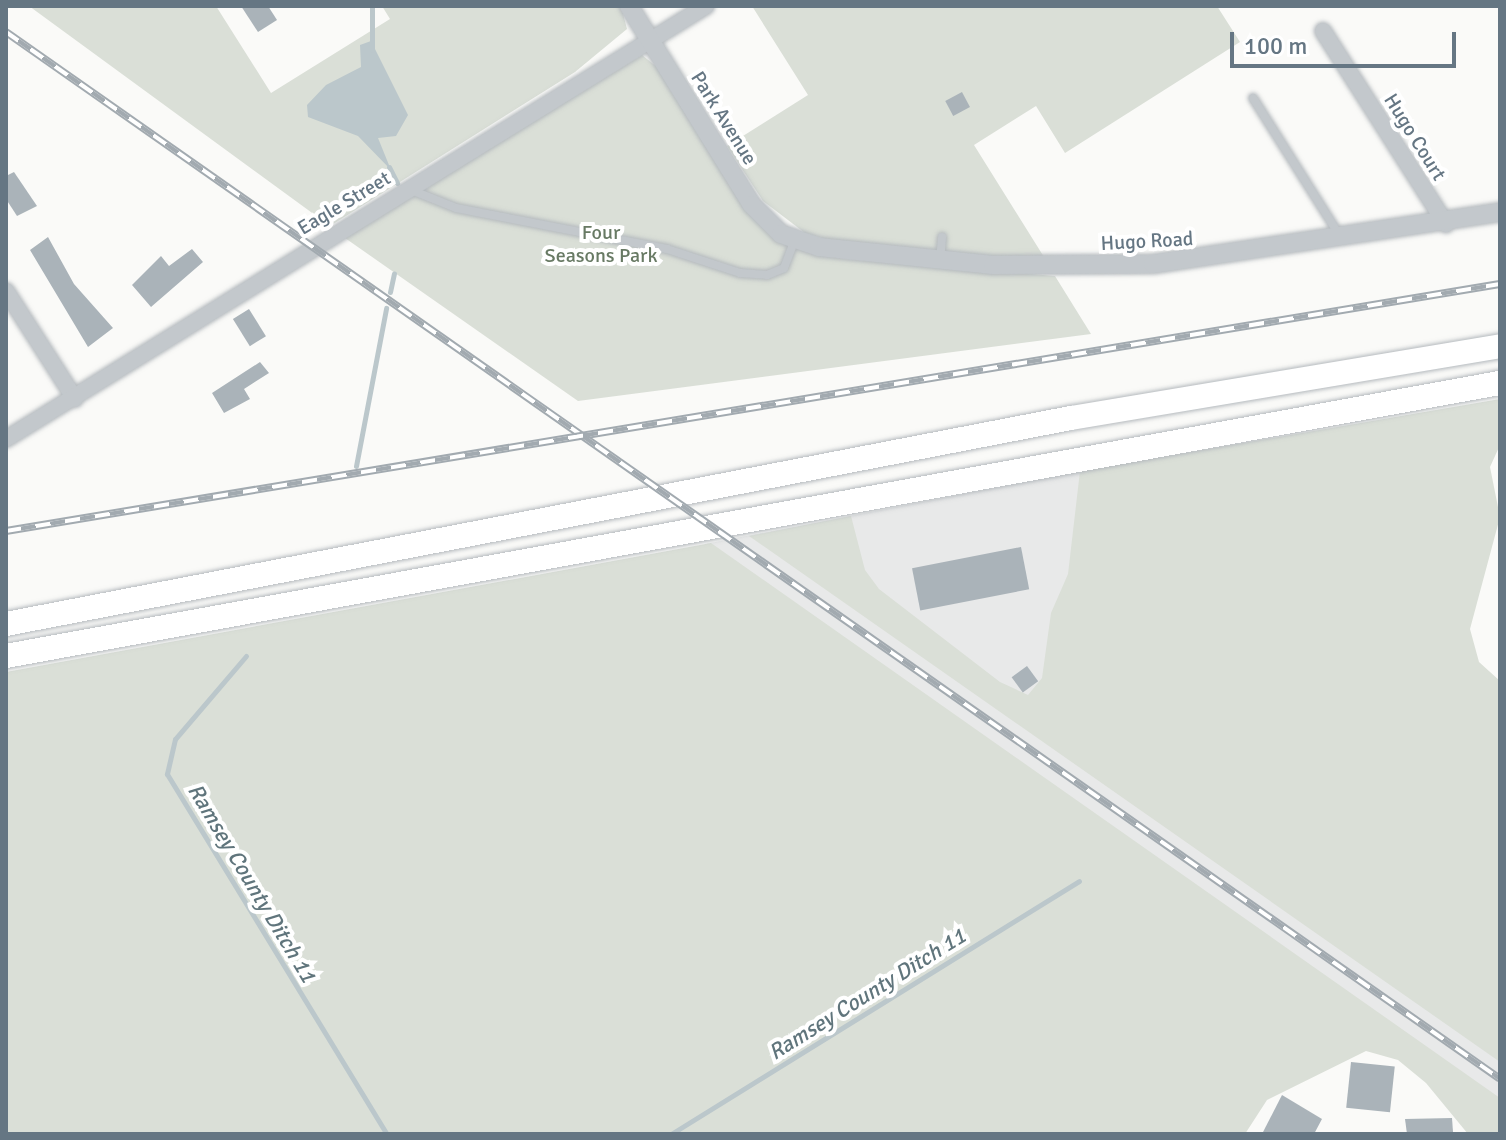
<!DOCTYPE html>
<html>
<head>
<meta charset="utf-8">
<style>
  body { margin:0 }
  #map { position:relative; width:1506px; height:1140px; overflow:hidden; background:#fafaf8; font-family:Signika,sans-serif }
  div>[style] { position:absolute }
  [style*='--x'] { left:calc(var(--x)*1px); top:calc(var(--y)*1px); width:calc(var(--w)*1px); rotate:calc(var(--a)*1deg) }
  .built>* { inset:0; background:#e8e9e9 }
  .green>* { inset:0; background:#dadfd7 }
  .water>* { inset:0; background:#bbc7cb }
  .stream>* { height:5px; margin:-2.5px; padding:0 2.5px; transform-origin:2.5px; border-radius:2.5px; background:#bbc7cb }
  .building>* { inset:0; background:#aab3b9; transform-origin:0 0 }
  .roads { filter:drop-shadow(0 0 2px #b5babe) drop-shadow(0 0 2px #b5babe) }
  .service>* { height:8px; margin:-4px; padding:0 4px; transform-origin:4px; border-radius:4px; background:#c3c8cc }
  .minor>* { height:16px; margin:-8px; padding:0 8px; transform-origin:8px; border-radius:8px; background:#c3c8cc }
  .tertiary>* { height:18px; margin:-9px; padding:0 9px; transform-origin:9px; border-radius:9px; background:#c3c8cc }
  .primary>* { height:24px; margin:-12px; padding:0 12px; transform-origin:12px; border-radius:12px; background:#fff }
  .rail>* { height:8px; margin-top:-4px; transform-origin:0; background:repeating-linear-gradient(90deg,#fff 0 15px,#a2aab0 0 30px); box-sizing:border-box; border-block:2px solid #a2aab0 }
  span { translate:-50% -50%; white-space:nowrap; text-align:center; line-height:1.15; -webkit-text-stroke:8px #fff; paint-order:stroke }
  .street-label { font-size:20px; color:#657683 }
  .park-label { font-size:20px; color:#687a64 }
  .water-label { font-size:22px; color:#60757c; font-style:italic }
  .frame { position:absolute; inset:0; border:8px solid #657683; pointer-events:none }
  .scale { position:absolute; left:1230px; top:32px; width:226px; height:36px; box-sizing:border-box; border:4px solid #657683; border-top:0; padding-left:10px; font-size:24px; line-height:28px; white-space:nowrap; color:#657683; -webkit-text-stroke:6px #fff; paint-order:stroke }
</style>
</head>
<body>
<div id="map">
  <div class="built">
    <div style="clip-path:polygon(1109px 466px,1500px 1057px,1500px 1101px,705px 544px)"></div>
  </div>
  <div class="green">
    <div style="clip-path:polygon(29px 6px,216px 6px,271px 93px,390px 19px,382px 6px,621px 6px,627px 29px,575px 72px,330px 226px)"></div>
    <div style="clip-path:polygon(752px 6px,1217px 6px,1240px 42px,1065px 153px,1036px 106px,974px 145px,1044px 257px,978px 256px,843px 244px,805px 233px,763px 201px,727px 146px,808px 95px)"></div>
    <div style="clip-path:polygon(642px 55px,657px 67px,745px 209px,783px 244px,844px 259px,1055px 276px,1091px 334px,578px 401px,345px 238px)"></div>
    <div style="clip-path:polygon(1500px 399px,1500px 445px,1490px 467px,1500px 517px,1470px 629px,1479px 662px,1500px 681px,1500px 1062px,749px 536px,851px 516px,865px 570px,879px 589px,1000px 682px,1028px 695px,1042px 678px,1051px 613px,1068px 574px,1080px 471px)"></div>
    <div style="clip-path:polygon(711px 543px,1500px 1098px,1500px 1134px,1468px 1134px,1426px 1083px,1398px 1060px,1366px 1051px,1267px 1100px,1245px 1134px,6px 1134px,6px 672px)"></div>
  </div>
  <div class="water">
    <div style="clip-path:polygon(371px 41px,408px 115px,396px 136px,378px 138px,391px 170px,358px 136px,308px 117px,307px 105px,326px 85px,361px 67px,360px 45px)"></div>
  </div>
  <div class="stream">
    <div style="--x:372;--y:6;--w:44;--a:90"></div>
    <div style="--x:389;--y:167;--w:18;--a:63"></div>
    <div style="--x:390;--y:292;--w:19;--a:-78"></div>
    <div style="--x:356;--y:466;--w:161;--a:-79.2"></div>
    <div style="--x:246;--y:656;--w:109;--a:130.5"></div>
    <div style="--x:175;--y:739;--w:36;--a:103"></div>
    <div style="--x:167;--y:774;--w:422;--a:58.6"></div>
    <div style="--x:671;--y:1134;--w:480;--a:-31.8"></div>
  </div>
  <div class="building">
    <div style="clip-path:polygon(241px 6px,268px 6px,277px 20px,258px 32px)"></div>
    <div style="left:962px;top:92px;width:17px;height:19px;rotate:62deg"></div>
    <div style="clip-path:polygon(14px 172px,37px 206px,17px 216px,6px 199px,6px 176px)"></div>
    <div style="clip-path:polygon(48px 237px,74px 284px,113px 328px,88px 347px,30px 250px)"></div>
    <div style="clip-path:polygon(192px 249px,203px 262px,151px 307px,132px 285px,161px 256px,169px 266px)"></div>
    <div style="left:249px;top:309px;width:32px;height:19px;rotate:58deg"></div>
    <div style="clip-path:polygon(260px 362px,269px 373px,244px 389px,250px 399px,224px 413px,212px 393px)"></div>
    <div style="left:1021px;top:547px;width:43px;height:111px;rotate:79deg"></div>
    <div style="left:1027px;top:666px;width:19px;height:19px;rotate:54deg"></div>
    <div style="left:1351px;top:1062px;width:44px;height:46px;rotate:6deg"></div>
    <div style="clip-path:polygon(1282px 1095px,1322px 1119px,1314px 1134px,1262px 1134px)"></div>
    <div style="clip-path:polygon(1452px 1118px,1453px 1132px,1448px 1134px,1407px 1134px,1405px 1119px)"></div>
  </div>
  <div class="roads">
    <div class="service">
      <div style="--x:1253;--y:98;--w:163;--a:57.8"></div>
      <div style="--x:411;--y:190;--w:48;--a:21.8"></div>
      <div style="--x:456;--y:208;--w:215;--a:11"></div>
      <div style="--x:667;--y:249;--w:77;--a:18.2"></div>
      <div style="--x:740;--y:273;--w:27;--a:4"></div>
      <div style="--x:767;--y:275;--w:18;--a:-22"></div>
      <div style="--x:784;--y:268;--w:30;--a:-69"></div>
      <div style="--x:940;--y:261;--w:24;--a:-85"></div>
    </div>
    <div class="minor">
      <div style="--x:1323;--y:31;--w:229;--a:57.5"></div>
      <div style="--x:6;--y:291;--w:128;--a:57.4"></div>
      <div style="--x:6;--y:439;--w:823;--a:-31.74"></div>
    </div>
    <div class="tertiary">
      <div style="--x:629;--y:6;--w:234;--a:58.3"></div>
      <div style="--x:752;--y:205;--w:41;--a:45"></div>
      <div style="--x:781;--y:234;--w:40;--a:18.9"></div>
      <div style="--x:819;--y:247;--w:175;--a:5.9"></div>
      <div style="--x:993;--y:265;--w:160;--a:-0.4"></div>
      <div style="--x:1153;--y:264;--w:351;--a:-8.5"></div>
    </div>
    <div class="primary">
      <div style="--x:6;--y:624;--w:1085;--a:-10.95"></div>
      <div style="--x:1071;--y:418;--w:435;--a:-9.5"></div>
      <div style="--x:6;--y:656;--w:1519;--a:-10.36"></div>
    </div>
  </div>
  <div class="rail">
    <div style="--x:6;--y:32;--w:1824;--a:35.02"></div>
    <div style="--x:6;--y:531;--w:1514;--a:-9.39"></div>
  </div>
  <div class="street-label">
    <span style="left:724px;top:118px;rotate:58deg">Park Avenue</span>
    <span style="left:1415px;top:137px;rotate:58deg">Hugo Court</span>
    <span style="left:344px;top:203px;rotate:-31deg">Eagle Street</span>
    <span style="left:1147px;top:241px;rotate:-3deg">Hugo Road</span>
  </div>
  <div class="park-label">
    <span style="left:601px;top:244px">Four<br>Seasons Park</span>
  </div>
  <div class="water-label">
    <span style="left:252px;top:883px;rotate:59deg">Ramsey County Ditch 11</span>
    <span style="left:867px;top:994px;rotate:-32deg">Ramsey County Ditch 11</span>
  </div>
  <div class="frame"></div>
  <div class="scale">100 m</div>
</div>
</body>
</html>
